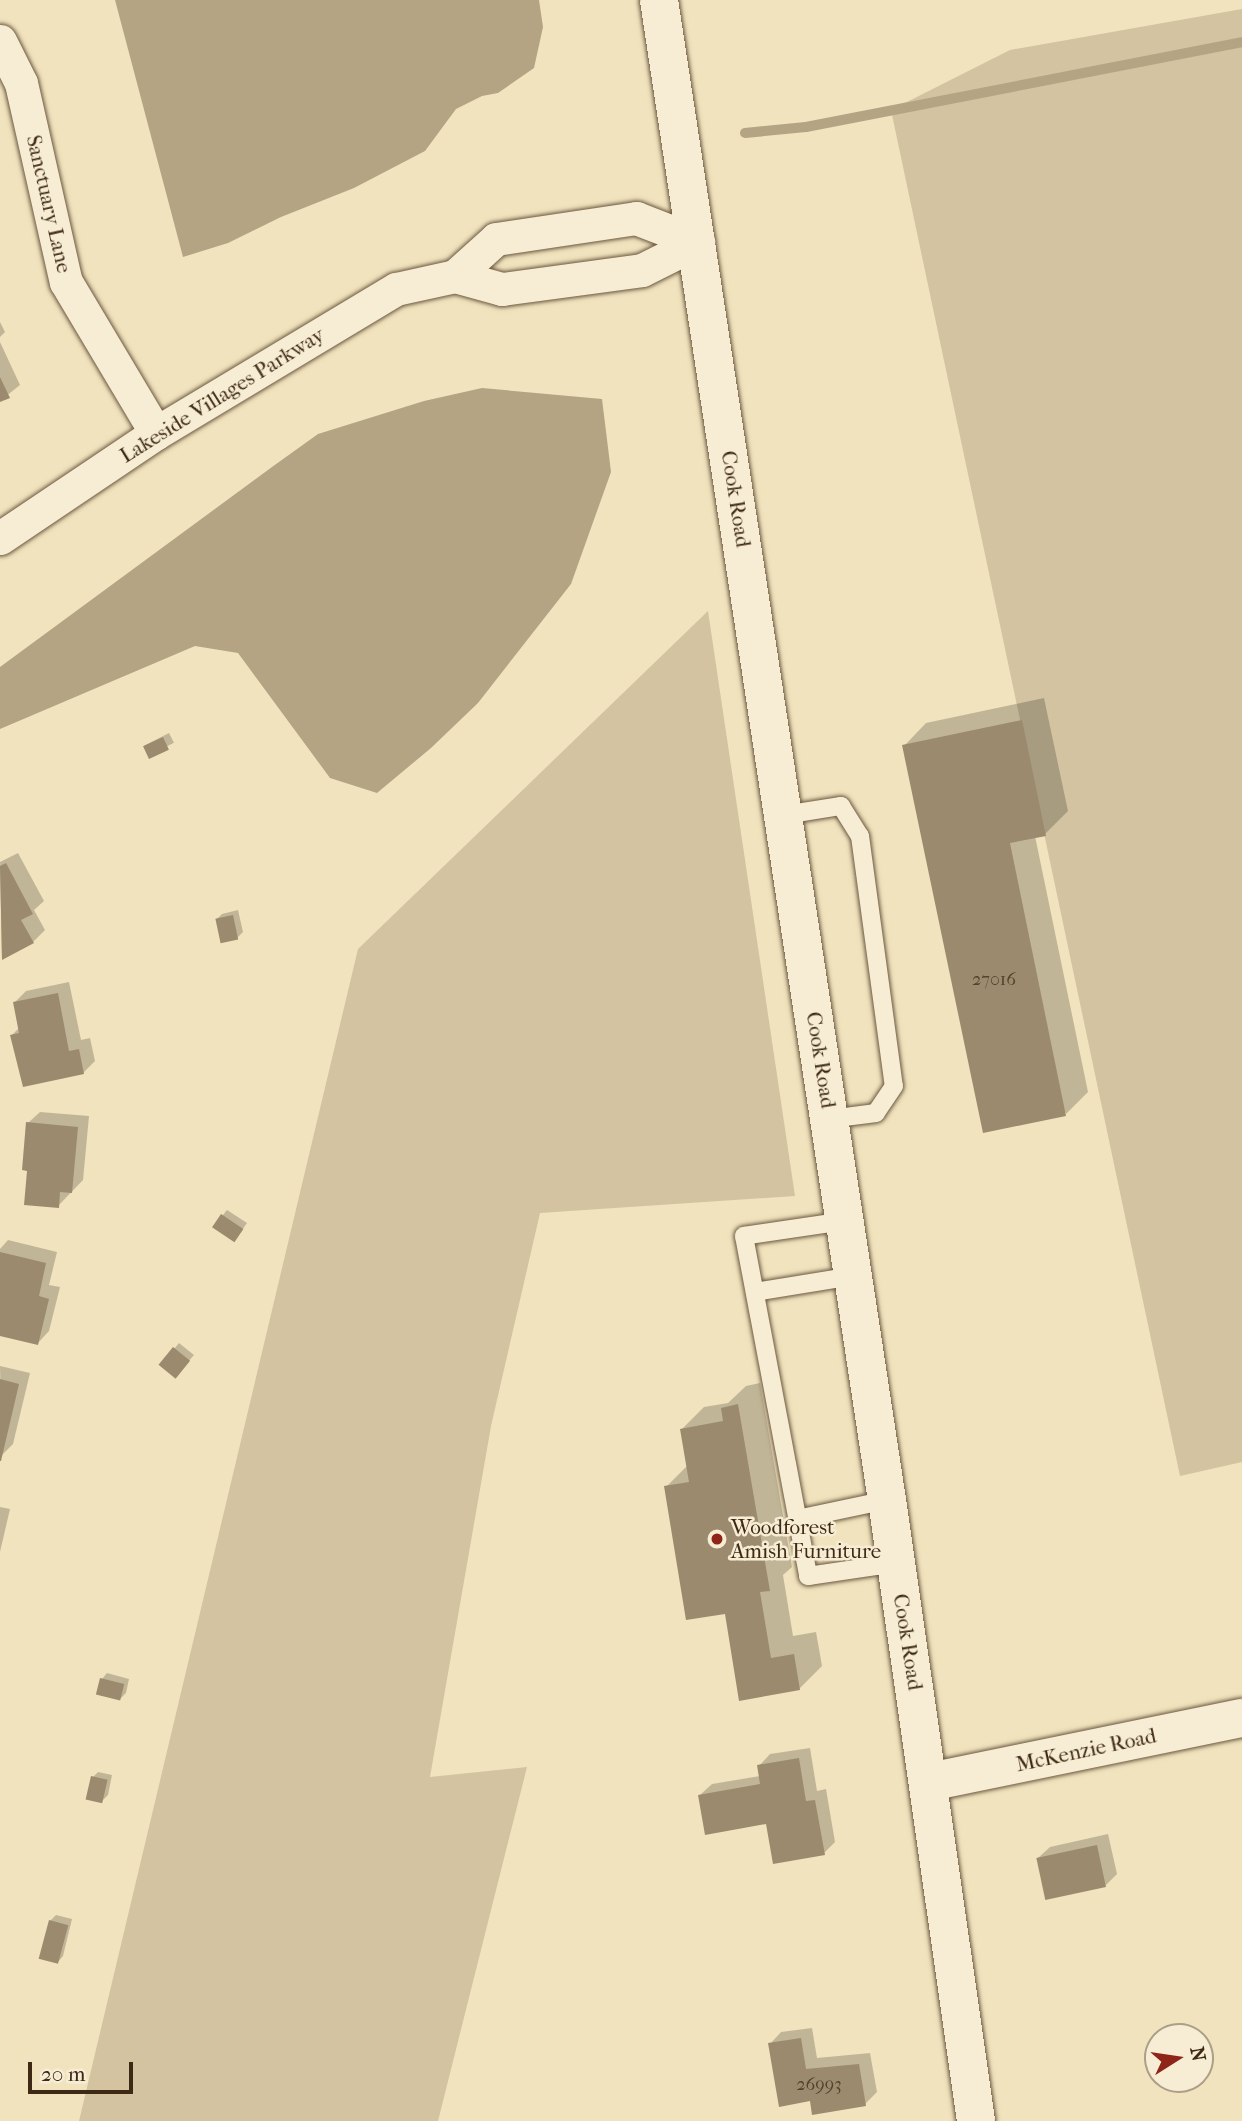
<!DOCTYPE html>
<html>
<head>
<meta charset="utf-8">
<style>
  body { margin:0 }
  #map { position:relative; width:1242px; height:2121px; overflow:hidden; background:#f1e3bd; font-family:"IM FELL French Canon",serif }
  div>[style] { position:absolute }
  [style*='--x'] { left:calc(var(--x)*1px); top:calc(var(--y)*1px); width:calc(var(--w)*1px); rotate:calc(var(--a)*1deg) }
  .green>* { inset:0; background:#d3c3a1 }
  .water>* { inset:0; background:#b4a484 }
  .shadow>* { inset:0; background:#0003; transform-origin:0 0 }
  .stream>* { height:10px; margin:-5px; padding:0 5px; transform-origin:5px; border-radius:5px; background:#b4a484 }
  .building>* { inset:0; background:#9b8a6d; transform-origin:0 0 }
  .roads { filter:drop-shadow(0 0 2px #6b5840) drop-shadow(0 0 2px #6b5840) }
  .lane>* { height:18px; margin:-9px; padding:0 9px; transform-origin:9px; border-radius:9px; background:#f6edd4 }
  .street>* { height:33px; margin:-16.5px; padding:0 16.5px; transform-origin:16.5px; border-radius:16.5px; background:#f6edd4 }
  .secondary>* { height:38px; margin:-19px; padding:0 19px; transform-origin:19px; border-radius:19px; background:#f6edd4 }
  .dots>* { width:19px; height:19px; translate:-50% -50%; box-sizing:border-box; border:4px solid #f6edd4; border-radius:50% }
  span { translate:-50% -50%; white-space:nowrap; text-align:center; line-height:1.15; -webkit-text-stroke:5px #f6edd4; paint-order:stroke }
  .number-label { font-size:18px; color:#55412c }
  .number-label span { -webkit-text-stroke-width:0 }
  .street-label { font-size:21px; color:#3e2916 }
  .poi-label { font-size:21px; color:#3e2916 }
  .left { translate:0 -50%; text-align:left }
  .north { position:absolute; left:1144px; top:2023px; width:70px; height:70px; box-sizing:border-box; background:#f6edd4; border:2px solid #ac9f88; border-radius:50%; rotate:78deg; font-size:19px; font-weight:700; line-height:28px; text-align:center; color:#3e2916 }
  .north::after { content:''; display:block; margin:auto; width:24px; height:32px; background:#8f2418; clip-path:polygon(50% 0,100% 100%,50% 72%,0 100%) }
  .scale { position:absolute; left:28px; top:2062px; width:105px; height:32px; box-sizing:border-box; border:4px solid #3e2916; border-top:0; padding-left:9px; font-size:21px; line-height:24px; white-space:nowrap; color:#3e2916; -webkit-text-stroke:5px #f6edd4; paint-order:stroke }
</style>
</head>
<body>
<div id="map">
  <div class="green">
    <div style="clip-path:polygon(1242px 9px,1242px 1462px,1180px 1476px,891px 110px,1010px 50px)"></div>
    <div style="clip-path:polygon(708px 611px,795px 1196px,540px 1213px,491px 1426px,430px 1777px,527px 1767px,438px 2121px,79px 2121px,358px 949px)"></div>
  </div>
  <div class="water">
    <div style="clip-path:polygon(115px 0,539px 0,543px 27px,534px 68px,498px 93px,482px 96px,456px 109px,425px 151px,354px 188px,281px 217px,228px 243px,183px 257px)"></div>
    <div style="clip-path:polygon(482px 388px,602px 399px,611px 472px,571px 584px,478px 703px,431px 748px,377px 793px,330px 778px,238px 653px,195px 646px,0 729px,0 667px,272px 467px,318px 434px,424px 401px)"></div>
  </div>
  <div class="shadow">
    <div style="clip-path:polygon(0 322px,5px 332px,0 337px)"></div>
    <div style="clip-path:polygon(0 342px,20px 385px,0 401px)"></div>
    <div style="clip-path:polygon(1044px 698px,1068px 811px,1045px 834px,1035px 836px,1088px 1092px,1066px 1114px,904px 746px,926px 723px)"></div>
    <div style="left:169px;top:733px;width:11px;height:28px;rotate:63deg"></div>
    <div style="clip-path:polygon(18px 853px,44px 901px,34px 910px,45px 930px,33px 942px,2px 958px,0 862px)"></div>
    <div style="clip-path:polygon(238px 910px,243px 932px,237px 938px,217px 919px,222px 914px)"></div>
    <div style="clip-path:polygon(69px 982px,81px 1040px,90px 1038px,95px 1061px,83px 1073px,12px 1035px,20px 1027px,15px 1002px,26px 991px)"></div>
    <div style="clip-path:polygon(40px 1112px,89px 1116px,83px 1180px,58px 1206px,29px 1169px,28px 1123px)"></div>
    <div style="clip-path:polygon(227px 1210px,247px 1223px,235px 1240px,222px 1216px)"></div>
    <div style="clip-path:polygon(8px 1240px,57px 1252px,49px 1285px,60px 1287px,49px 1331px,38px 1343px,0 1334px,0 1249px)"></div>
    <div style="clip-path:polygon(179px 1343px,194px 1355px,180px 1371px,174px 1349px)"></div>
    <div style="clip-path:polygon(0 1366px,30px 1373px,13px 1444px,2px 1455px)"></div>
    <div style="clip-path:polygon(760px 1383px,792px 1567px,783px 1575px,793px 1636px,816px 1632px,822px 1666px,799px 1689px,726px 1612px,666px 1487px,688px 1465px,682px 1429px,704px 1407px,728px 1403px,746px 1386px)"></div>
    <div style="clip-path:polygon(0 1507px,10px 1509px,0 1552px)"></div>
    <div style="clip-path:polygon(107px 1673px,129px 1679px,126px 1693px,120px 1699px,102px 1679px)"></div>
    <div style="clip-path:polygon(810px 1748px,817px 1791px,826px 1789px,835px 1842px,824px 1853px,768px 1822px,700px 1795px,712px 1784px,760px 1776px,759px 1766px,770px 1754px)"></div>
    <div style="clip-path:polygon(98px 1772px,112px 1775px,108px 1795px,102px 1801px,93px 1777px)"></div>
    <div style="clip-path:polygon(1108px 1834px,1117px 1874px,1105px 1886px,1038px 1858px,1050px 1847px)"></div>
    <div style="clip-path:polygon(56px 1915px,72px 1919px,63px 1956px,58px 1962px,50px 1921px)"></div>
    <div style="clip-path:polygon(812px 2028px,817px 2058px,870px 2053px,877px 2092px,865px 2104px,811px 2099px,770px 2044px,781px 2032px)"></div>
  </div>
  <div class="stream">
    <div style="--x:745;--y:133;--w:61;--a:-5.6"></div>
    <div style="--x:806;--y:127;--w:444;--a:-11"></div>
  </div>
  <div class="building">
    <div style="clip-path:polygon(0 377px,10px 398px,0 402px)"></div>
    <div style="clip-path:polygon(1022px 720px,1046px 836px,1010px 843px,1066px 1116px,983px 1133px,902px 745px)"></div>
    <div style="left:163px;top:737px;width:14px;height:22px;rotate:65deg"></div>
    <div style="clip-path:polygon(6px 863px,33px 914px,21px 920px,34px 943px,2px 960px,0 866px)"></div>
    <div style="left:233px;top:915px;width:25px;height:18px;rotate:78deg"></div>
    <div style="clip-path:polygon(58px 993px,69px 1051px,79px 1049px,84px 1074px,23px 1087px,10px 1035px,19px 1033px,13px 1002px)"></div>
    <div style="clip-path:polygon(26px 1122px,78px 1127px,72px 1193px,60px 1192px,59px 1208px,24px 1205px,27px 1171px,22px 1170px)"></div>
    <div style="left:221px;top:1214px;width:27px;height:16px;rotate:34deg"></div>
    <div style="clip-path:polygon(0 1252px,46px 1263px,39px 1296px,49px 1299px,38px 1345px,0 1336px)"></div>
    <div style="left:173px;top:1347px;width:22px;height:23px;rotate:39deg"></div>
    <div style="clip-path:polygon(0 1379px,19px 1384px,1px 1461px,0 1461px)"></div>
    <div style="clip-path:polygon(738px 1404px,770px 1591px,760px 1592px,771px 1658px,794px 1654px,800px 1690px,739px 1701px,725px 1614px,686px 1620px,664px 1486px,689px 1482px,680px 1429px,723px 1421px,721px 1408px)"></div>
    <div style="left:100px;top:1678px;width:25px;height:17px;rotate:14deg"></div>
    <div style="clip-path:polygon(799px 1758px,806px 1801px,815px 1800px,825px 1855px,773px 1864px,766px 1824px,705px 1835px,698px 1795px,760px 1784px,757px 1765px)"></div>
    <div style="left:91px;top:1776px;width:17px;height:24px;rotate:13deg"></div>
    <div style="left:1097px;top:1845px;width:43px;height:62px;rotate:78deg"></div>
    <div style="left:49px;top:1920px;width:20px;height:40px;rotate:15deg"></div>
    <div style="clip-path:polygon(801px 2038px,806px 2069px,859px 2064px,866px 2106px,812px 2115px,810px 2101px,779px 2107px,768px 2043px)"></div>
  </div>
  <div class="roads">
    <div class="lane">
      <div style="--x:784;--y:815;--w:58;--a:-9"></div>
      <div style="--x:841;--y:806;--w:36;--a:58"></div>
      <div style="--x:860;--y:836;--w:252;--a:82.3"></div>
      <div style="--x:894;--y:1086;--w:32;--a:124"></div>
      <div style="--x:876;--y:1113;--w:46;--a:172.6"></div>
      <div style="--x:845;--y:1221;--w:102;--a:171.6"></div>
      <div style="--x:744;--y:1236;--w:346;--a:79.3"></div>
      <div style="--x:808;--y:1576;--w:89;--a:-8.4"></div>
      <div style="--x:755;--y:1292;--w:99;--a:-9.3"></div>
      <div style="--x:797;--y:1519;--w:92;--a:-11.9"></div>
    </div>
    <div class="street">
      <div style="--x:0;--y:41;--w:47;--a:63.4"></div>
      <div style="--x:21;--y:83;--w:204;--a:77.3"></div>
      <div style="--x:66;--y:282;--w:176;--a:59.2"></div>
      <div style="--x:455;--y:276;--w:55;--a:-42.1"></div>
      <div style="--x:496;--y:239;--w:142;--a:-8.5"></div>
      <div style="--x:636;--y:218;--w:66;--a:21.2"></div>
      <div style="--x:0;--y:538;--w:188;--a:-33.9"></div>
      <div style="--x:156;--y:433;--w:280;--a:-31"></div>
      <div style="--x:396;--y:289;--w:60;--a:-12.4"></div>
      <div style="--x:455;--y:276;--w:49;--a:15.5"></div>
      <div style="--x:502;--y:289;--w:141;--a:-7.7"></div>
      <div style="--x:642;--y:270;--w:63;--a:-26.6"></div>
    </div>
    <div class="secondary">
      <div style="--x:659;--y:0;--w:1517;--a:81.36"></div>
      <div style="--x:887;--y:1500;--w:627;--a:81.84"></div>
      <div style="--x:929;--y:1782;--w:319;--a:-11.6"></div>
    </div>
  </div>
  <div class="dots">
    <div style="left:717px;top:1539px;background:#8f2418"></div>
  </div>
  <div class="number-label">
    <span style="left:994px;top:980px">27016</span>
    <span style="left:819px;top:2085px">26993</span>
  </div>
  <div class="street-label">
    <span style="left:49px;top:204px;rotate:77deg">Sanctuary Lane</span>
    <span style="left:222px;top:395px;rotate:-32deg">Lakeside Villages Parkway</span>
    <span style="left:736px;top:499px;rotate:81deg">Cook Road</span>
    <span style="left:821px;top:1060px;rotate:81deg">Cook Road</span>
    <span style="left:908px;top:1642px;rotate:81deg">Cook Road</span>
    <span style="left:1086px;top:1750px;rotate:-12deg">McKenzie Road</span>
  </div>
  <div class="poi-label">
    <span class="left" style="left:731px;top:1539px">Woodforest<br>Amish Furniture</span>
  </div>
  <div class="north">N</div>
  <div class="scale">20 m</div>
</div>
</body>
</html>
